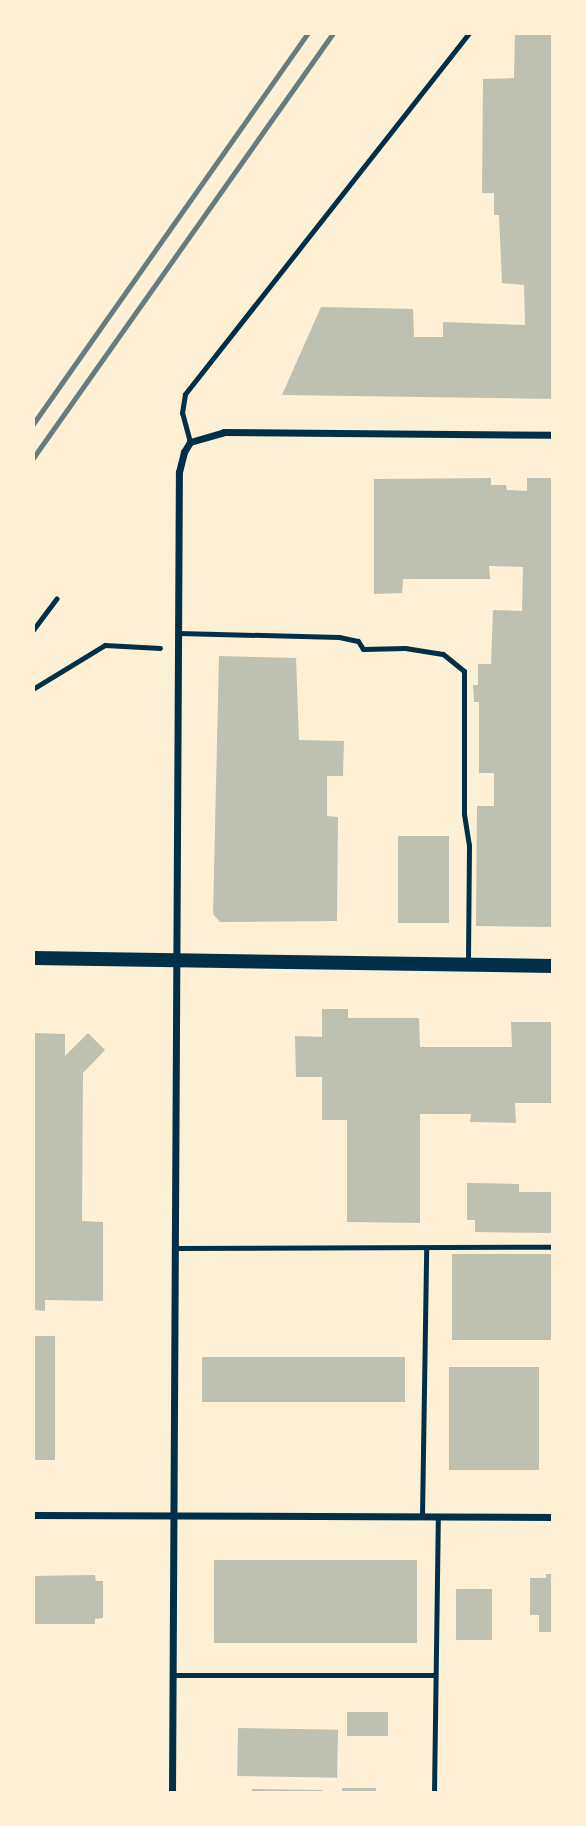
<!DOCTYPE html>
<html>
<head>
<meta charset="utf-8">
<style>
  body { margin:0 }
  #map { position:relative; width:586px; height:1826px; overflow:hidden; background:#fdf0d5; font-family:"Times New Roman",serif }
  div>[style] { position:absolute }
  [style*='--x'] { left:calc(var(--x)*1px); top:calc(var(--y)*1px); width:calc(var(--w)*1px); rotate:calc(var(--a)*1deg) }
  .building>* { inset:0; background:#bec0b2; transform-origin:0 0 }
  .path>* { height:4.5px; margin:-2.25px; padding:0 2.25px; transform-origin:2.25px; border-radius:2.25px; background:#003049 }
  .service>* { height:5px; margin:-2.5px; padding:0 2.5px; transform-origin:2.5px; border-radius:2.5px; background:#003049 }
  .minor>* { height:7px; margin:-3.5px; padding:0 3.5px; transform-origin:3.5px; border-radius:3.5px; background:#003049 }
  .secondary>* { height:14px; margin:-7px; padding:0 7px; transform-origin:7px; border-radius:7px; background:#003049 }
  .rail>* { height:5px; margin:-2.5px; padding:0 2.5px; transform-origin:2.5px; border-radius:2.5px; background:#657d81 }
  span { translate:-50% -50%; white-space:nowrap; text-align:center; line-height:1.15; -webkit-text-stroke:5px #fdf0d5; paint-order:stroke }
  .frame { position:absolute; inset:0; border:35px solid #fdf0d5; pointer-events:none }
</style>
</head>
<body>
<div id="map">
  <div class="building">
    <div style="clip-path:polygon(515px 33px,553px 33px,553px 399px,282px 395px,321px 307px,413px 309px,414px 337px,443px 337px,443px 322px,525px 325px,524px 285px,502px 283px,499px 215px,494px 215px,494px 193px,482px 193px,483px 79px,514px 78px)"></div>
    <div style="clip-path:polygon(491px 478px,491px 485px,506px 485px,507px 490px,527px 491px,527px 478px,553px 478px,553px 927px,476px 926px,477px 806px,494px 806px,494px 773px,479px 773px,479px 702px,474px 702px,473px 685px,478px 685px,478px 664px,491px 664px,493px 610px,522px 611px,523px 567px,489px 566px,490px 579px,403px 579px,402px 593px,374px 594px,374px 479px)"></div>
    <div style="clip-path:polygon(219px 656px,296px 658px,299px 740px,344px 741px,343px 776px,327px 776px,327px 816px,338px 817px,337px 921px,220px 922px,213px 914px)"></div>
    <div style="left:398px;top:836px;width:51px;height:87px"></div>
    <div style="clip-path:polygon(322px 1009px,348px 1009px,348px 1018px,419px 1018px,420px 1047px,512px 1047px,511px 1022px,553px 1022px,553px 1103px,515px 1103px,516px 1123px,470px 1122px,471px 1114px,420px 1114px,420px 1223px,347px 1222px,347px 1120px,322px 1120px,322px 1077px,296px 1077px,295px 1036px,322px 1037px)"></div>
    <div style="clip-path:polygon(33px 1033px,65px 1034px,65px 1056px,88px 1033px,105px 1050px,83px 1073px,82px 1221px,103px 1222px,103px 1301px,45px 1300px,45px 1311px,33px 1310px)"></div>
    <div style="clip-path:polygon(467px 1183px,519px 1184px,519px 1192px,553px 1192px,553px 1233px,475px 1232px,475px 1220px,467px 1220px)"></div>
    <div style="left:553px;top:1254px;width:86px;height:101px;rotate:90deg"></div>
    <div style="left:33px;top:1336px;width:22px;height:124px"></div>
    <div style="left:202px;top:1357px;width:203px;height:45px"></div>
    <div style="left:449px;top:1367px;width:90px;height:103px"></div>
    <div style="left:214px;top:1560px;width:203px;height:83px"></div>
    <div style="clip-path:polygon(546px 1574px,553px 1574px,553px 1632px,539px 1632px,539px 1615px,530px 1615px,530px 1578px,546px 1578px)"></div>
    <div style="clip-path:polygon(95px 1575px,96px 1581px,103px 1581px,103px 1618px,95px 1619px,95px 1624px,33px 1624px,33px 1576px)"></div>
    <div style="left:456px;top:1589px;width:36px;height:51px"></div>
    <div style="left:347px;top:1712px;width:41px;height:24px"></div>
    <div style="left:238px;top:1728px;width:100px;height:48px;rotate:1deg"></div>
    <div style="left:342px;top:1788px;width:34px;height:5px"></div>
    <div style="clip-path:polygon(252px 1789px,322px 1790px,321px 1793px,252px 1793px)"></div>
  </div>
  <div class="path">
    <div style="--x:33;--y:630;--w:39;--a:-53"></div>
    <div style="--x:33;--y:689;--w:84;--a:-31.4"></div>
    <div style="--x:105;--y:645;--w:55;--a:3.1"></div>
  </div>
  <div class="service">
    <div style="--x:190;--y:442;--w:30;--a:-105"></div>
    <div style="--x:182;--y:413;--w:19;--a:-81"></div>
    <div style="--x:185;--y:394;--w:459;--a:-51.8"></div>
    <div style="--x:178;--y:633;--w:161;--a:1.4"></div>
    <div style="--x:339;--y:637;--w:19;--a:12"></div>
    <div style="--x:358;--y:641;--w:9;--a:58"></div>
    <div style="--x:363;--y:649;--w:42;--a:-1.4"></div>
    <div style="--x:405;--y:648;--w:38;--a:9"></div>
    <div style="--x:443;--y:654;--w:27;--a:39"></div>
    <div style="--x:464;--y:671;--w:143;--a:90"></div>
    <div style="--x:464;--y:814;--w:31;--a:81"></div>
    <div style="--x:469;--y:845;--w:117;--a:90.5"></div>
    <div style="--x:175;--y:1248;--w:378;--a:-0.2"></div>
    <div style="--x:422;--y:1516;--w:267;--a:-89.1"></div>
    <div style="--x:173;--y:1675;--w:262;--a:0"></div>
    <div style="--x:434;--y:1793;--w:277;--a:-89.2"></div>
  </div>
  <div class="minor">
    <div style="--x:33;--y:1515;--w:520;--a:0.22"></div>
    <div style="--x:172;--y:1793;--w:1321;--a:-89.7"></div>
    <div style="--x:179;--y:472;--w:21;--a:-76"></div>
    <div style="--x:184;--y:452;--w:12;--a:-59"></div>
    <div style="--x:190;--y:442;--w:35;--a:-16"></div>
    <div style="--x:224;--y:432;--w:329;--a:0.5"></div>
  </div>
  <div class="secondary">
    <div style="--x:33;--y:958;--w:520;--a:0.88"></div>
  </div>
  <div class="rail">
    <div style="--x:33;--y:424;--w:478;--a:-54.9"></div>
    <div style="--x:33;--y:458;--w:520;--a:-54.78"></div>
  </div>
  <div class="frame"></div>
</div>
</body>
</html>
